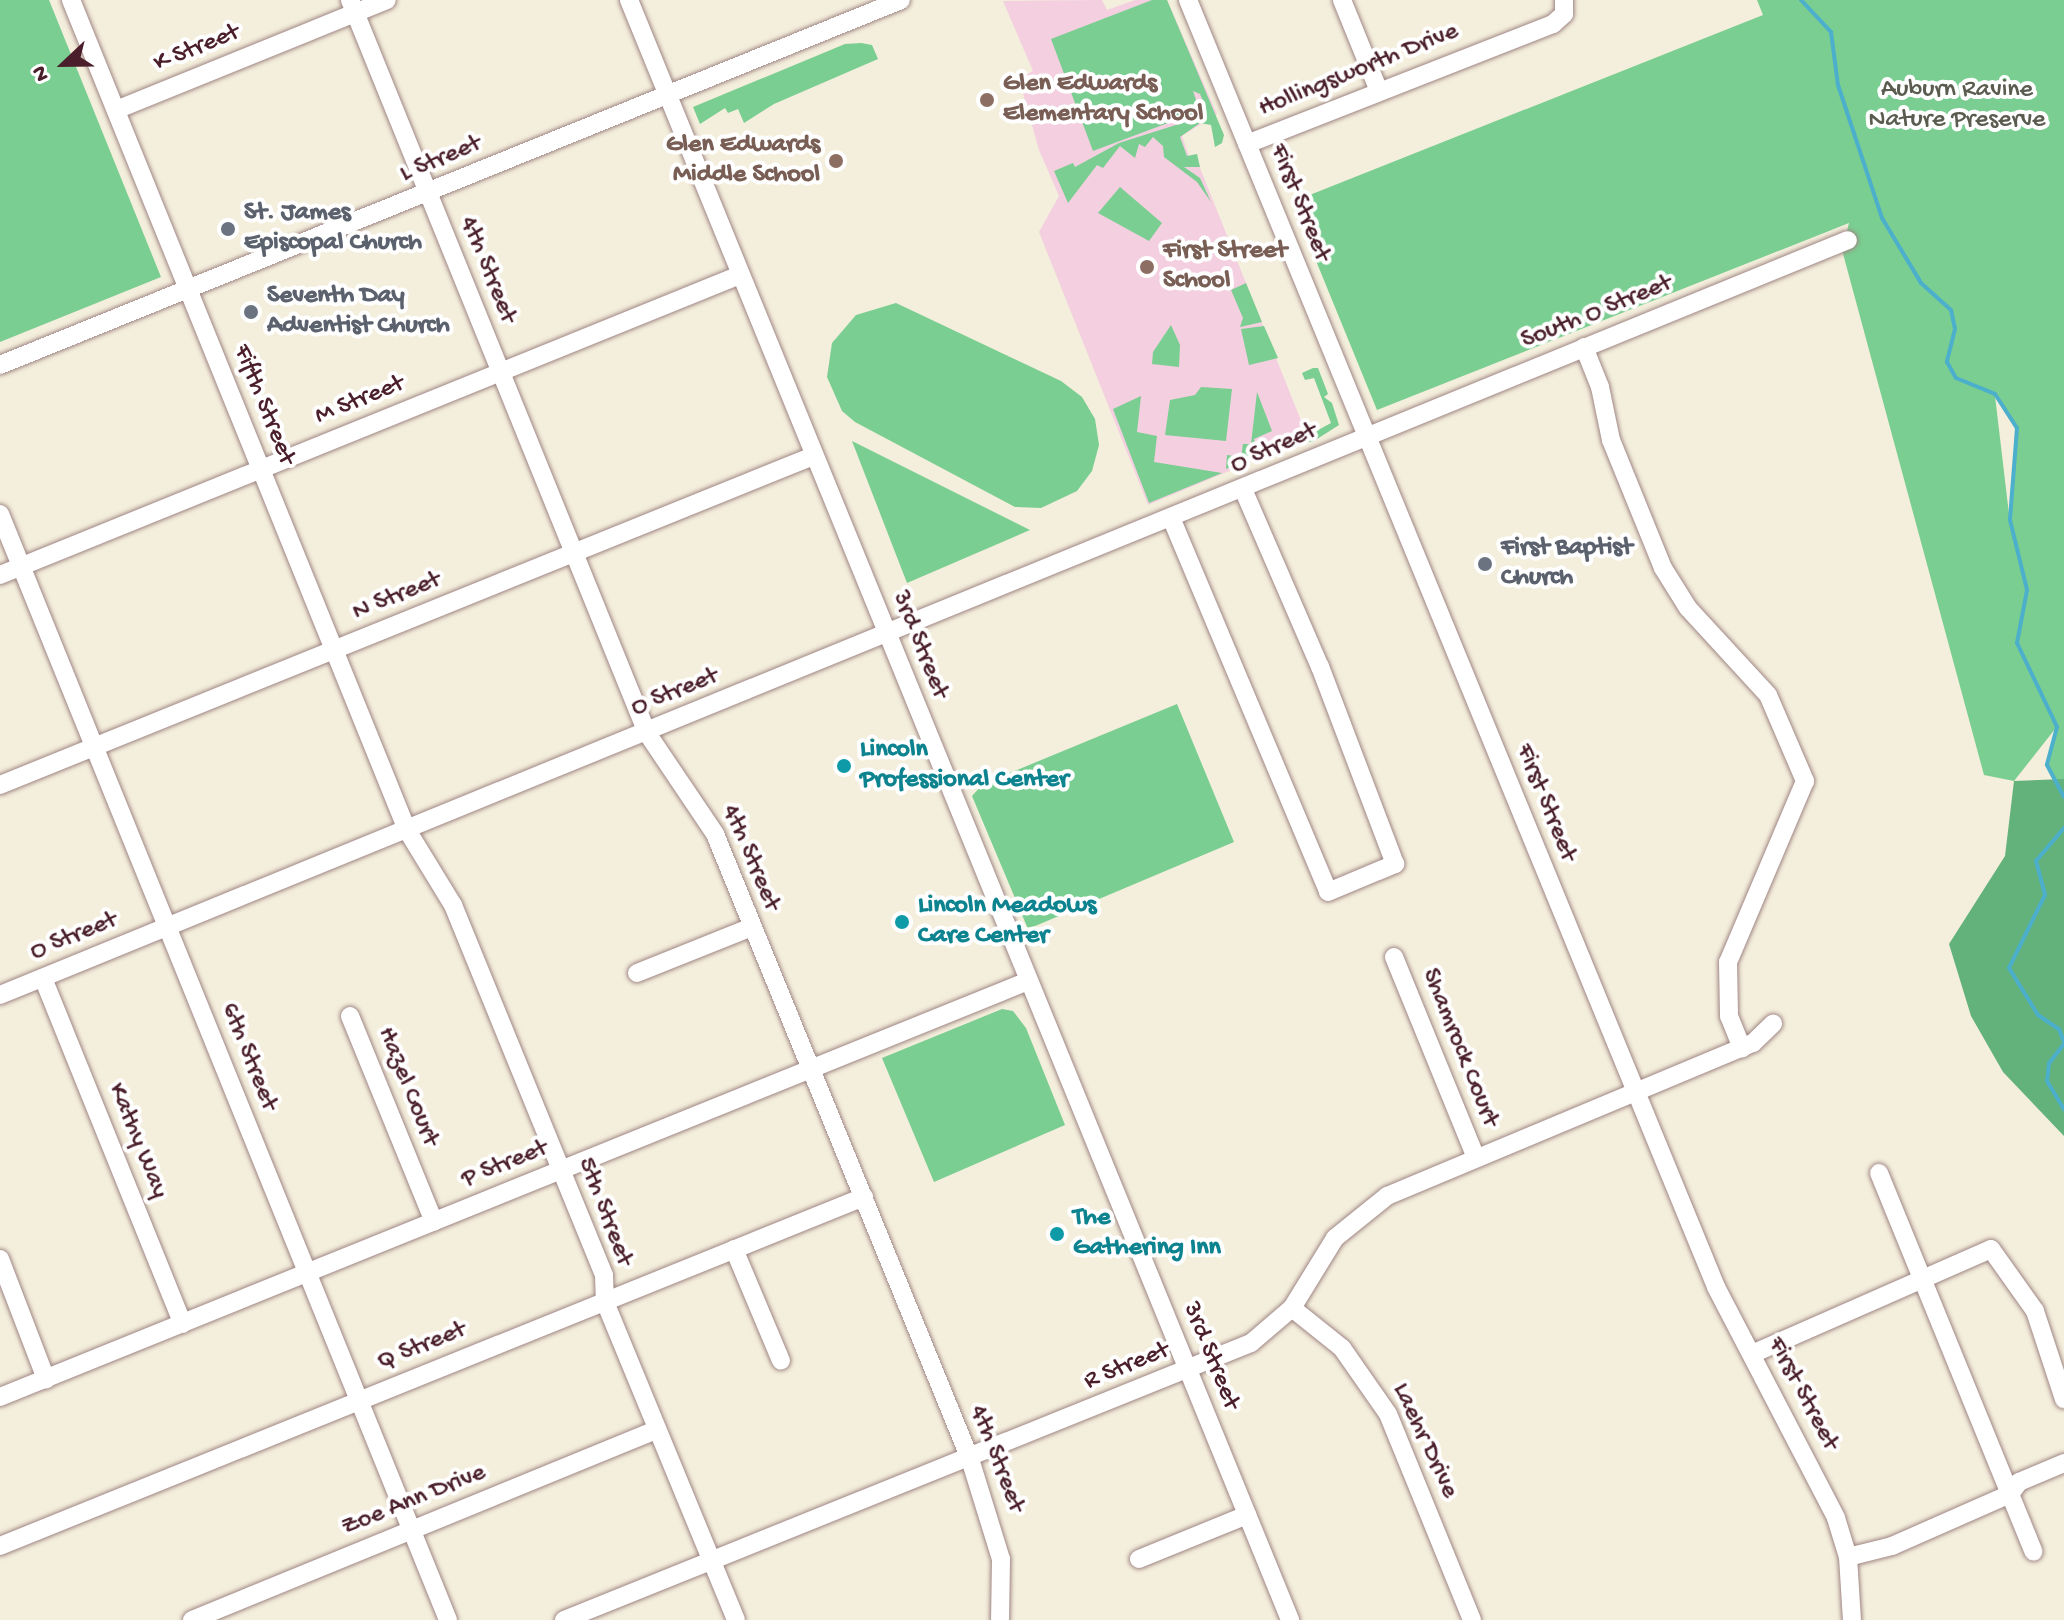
<!DOCTYPE html>
<html>
<head>
<meta charset="utf-8">
<style>
  body { margin:0 }
  #map { position:relative; width:2064px; height:1620px; overflow:hidden; background:#f4eedc; font-family:"Gochi Hand",sans-serif }
  div>[style] { position:absolute }
  [style*='--x'] { left:calc(var(--x)*1px); top:calc(var(--y)*1px); width:calc(var(--w)*1px); rotate:calc(var(--a)*1deg) }
  .built>* { inset:0; background:#f3cfe0 }
  .green>* { inset:0; background:#7ace91 }
  .forest>* { inset:0; background:#63b17b }
  .stream>* { height:4px; margin:-2px; padding:0 2px; transform-origin:2px; border-radius:2px; background:#4cafcb }
  .roads { filter:drop-shadow(0 0 2px #9f8684) drop-shadow(0 0 2px #9f8684) }
  .minor>* { height:18px; margin:-9px; padding:0 9px; transform-origin:9px; border-radius:9px; background:#fff }
  .dots>* { width:22px; height:22px; translate:-50% -50%; box-sizing:border-box; border:4px solid #fff; border-radius:50% }
  span { translate:-50% -50%; white-space:nowrap; text-align:center; line-height:1.15; -webkit-text-stroke:8px #fff; paint-order:stroke }
  .street-label { font-size:26px; color:#4a1f2b }
  .education-label { font-size:26px; color:#785e54; font-weight:700 }
  .left { translate:0 -50%; text-align:left }
  .right { translate:-100% -50%; text-align:right }
  .park-label { font-size:26px; color:#5b5c4f }
  .worship-label { font-size:26px; color:#5b616d; font-weight:700 }
  .culture-label { font-size:26px; color:#0d838f; font-weight:700 }
  .north { position:absolute; left:24px; top:24px; width:80px; height:80px; -webkit-text-stroke:6px #fff; paint-order:stroke; rotate:248deg; font-size:22px; font-weight:700; line-height:32px; text-align:center; color:#4a1f2b }
  .north::after { content:''; display:block; margin:auto; width:28px; height:36px; background:#4a1f2b; clip-path:polygon(50% 0,100% 100%,50% 72%,0 100%) }
</style>
</head>
<body>
<div id="map">
  <div class="built">
    <div style="clip-path:polygon(1102px 0,1107px 10px,1135px 0,1167px 0,1217px 114px,1182px 136px,1189px 156px,1196px 158px,1308px 438px,1148px 505px,1039px 232px,1059px 196px,1039px 150px,1019px 79px,1033px 71px,1003px 1px)"></div>
  </div>
  <div class="green">
    <div style="clip-path:polygon(0 0,49px 0,161px 277px,0 342px)"></div>
    <div style="clip-path:polygon(1152px 0,1167px 0,1224px 135px,1222px 143px,1215px 147px,1211px 125px,1200px 123px,1180px 137px,1187px 156px,1197px 154px,1200px 167px,1184px 167px,1200px 178px,1211px 202px,1197px 182px,1164px 157px,1163px 146px,1153px 137px,1145px 147px,1139px 144px,1135px 158px,1120px 146px,1103px 168px,1097px 165px,1068px 203px,1054px 171px,1073px 163px,1075px 167px,1119px 143px,1201px 117px,1206px 108px,1200px 94px,1193px 91px,1200px 111px,1093px 151px,1051px 39px)"></div>
    <div style="clip-path:polygon(evenodd,1757px 0,2064px 0,2064px 793px,2047px 765px,2055px 729px,2014px 781px,1984px 775px,1842px 250px,1849px 223px,1377px 410px,1292px 202px,1763px 15px,1757px 0,1995px 396px,2017px 428px,2010px 515px,2009px 514px,1995px 396px)"></div>
    <div style="clip-path:polygon(861px 43px,872px 45px,878px 59px,774px 104px,744px 123px,738px 109px,728px 113px,725px 108px,700px 124px,693px 107px,845px 44px)"></div>
    <div style="clip-path:polygon(1120px 187px,1162px 223px,1149px 241px,1098px 213px)"></div>
    <div style="clip-path:polygon(1246px 283px,1262px 322px,1240px 327px,1243px 318px,1231px 290px)"></div>
    <div style="clip-path:polygon(896px 303px,1061px 381px,1082px 397px,1095px 419px,1099px 445px,1092px 471px,1077px 491px,1041px 508px,1015px 507px,855px 422px,842px 411px,827px 377px,832px 343px,856px 315px)"></div>
    <div style="clip-path:polygon(1171px 325px,1180px 345px,1179px 367px,1152px 364px,1153px 352px)"></div>
    <div style="clip-path:polygon(1264px 326px,1278px 358px,1249px 365px,1241px 329px)"></div>
    <div style="clip-path:polygon(1313px 368px,1318px 368px,1328px 394px,1324px 397px,1332px 403px,1339px 425px,1314px 441px,1289px 446px,1331px 423px,1314px 378px,1305px 380px,1302px 373px)"></div>
    <div style="clip-path:polygon(1201px 387px,1232px 389px,1226px 441px,1165px 435px,1170px 400px,1195px 395px)"></div>
    <div style="clip-path:polygon(1257px 392px,1272px 431px,1254px 439px,1259px 453px,1226px 469px,1227px 455px,1241px 457px,1243px 444px,1251px 444px)"></div>
    <div style="clip-path:polygon(1141px 396px,1137px 432px,1157px 436px,1154px 462px,1222px 473px,1149px 503px,1113px 409px)"></div>
    <div style="clip-path:polygon(852px 441px,1030px 530px,907px 583px)"></div>
    <div style="clip-path:polygon(1177px 704px,1234px 842px,1028px 929px,972px 796px,983px 784px)"></div>
    <div style="clip-path:polygon(1002px 1009px,1013px 1011px,1026px 1028px,1065px 1125px,934px 1182px,882px 1058px)"></div>
  </div>
  <div class="forest">
    <div style="clip-path:polygon(2064px 779px,2064px 1136px,2003px 1072px,1971px 1016px,1949px 944px,2005px 856px,2014px 781px)"></div>
  </div>
  <div class="stream">
    <div style="--x:1801;--y:0;--w:44;--a:46.8"></div>
    <div style="--x:1831;--y:32;--w:53;--a:82.5"></div>
    <div style="--x:1838;--y:85;--w:140;--a:71.7"></div>
    <div style="--x:1882;--y:218;--w:76;--a:59"></div>
    <div style="--x:1921;--y:283;--w:40;--a:42"></div>
    <div style="--x:1951;--y:310;--w:19;--a:78"></div>
    <div style="--x:1955;--y:329;--w:34;--a:104"></div>
    <div style="--x:1947;--y:362;--w:18;--a:61"></div>
    <div style="--x:1956;--y:378;--w:42;--a:22.3"></div>
    <div style="--x:1995;--y:394;--w:40;--a:57.1"></div>
    <div style="--x:2017;--y:428;--w:92;--a:94.4"></div>
    <div style="--x:2010;--y:520;--w:72;--a:76.3"></div>
    <div style="--x:2027;--y:590;--w:54;--a:100.7"></div>
    <div style="--x:2017;--y:643;--w:93;--a:64.5"></div>
    <div style="--x:2057;--y:727;--w:39;--a:105"></div>
    <div style="--x:2047;--y:765;--w:36;--a:62"></div>
    <div style="--x:2064;--y:828;--w:43;--a:130.3"></div>
    <div style="--x:2036;--y:861;--w:35;--a:75"></div>
    <div style="--x:2045;--y:895;--w:81;--a:116.3"></div>
    <div style="--x:2009;--y:968;--w:55;--a:58.3"></div>
    <div style="--x:2038;--y:1015;--w:25;--a:34"></div>
    <div style="--x:2059;--y:1029;--w:14;--a:69"></div>
    <div style="--x:2064;--y:1044;--w:24;--a:128"></div>
    <div style="--x:2049;--y:1063;--w:18;--a:96"></div>
    <div style="--x:2047;--y:1081;--w:33;--a:59"></div>
  </div>
  <div class="roads">
    <div class="minor">
      <div style="--x:71;--y:0;--w:895;--a:67.96"></div>
      <div style="--x:407;--y:830;--w:88;--a:58.5"></div>
      <div style="--x:453;--y:905;--w:400;--a:67.8"></div>
      <div style="--x:604;--y:1275;--w:27;--a:88"></div>
      <div style="--x:605;--y:1302;--w:344;--a:67.6"></div>
      <div style="--x:350;--y:0;--w:791;--a:67.94"></div>
      <div style="--x:647;--y:733;--w:122;--a:56"></div>
      <div style="--x:715;--y:834;--w:675;--a:67.8"></div>
      <div style="--x:970;--y:1459;--w:105;--a:72.8"></div>
      <div style="--x:1001;--y:1559;--w:61;--a:90.9"></div>
      <div style="--x:629;--y:0;--w:1750;--a:67.8"></div>
      <div style="--x:1188;--y:0;--w:1391;--a:67.69"></div>
      <div style="--x:1716;--y:1287;--w:260;--a:62.5"></div>
      <div style="--x:1836;--y:1518;--w:41;--a:72.9"></div>
      <div style="--x:1848;--y:1557;--w:63;--a:86.4"></div>
      <div style="--x:1342;--y:0;--w:98;--a:67.9"></div>
      <div style="--x:116;--y:110;--w:292;--a:-22.1"></div>
      <div style="--x:1247;--y:144;--w:329;--a:-21.4"></div>
      <div style="--x:1553;--y:24;--w:15;--a:-42"></div>
      <div style="--x:1564;--y:14;--w:14;--a:-90"></div>
      <div style="--x:1584;--y:347;--w:43;--a:68.2"></div>
      <div style="--x:1600;--y:387;--w:54;--a:78.3"></div>
      <div style="--x:1611;--y:440;--w:138;--a:67.9"></div>
      <div style="--x:1663;--y:568;--w:47;--a:58"></div>
      <div style="--x:1688;--y:608;--w:118;--a:47.4"></div>
      <div style="--x:1768;--y:695;--w:94;--a:66.7"></div>
      <div style="--x:1805;--y:781;--w:197;--a:113"></div>
      <div style="--x:1728;--y:962;--w:54;--a:88.9"></div>
      <div style="--x:1729;--y:1016;--w:35;--a:68"></div>
      <div style="--x:0;--y:365;--w:972;--a:-22.05"></div>
      <div style="--x:0;--y:514;--w:1193;--a:67.95"></div>
      <div style="--x:1172;--y:520;--w:403;--a:67.2"></div>
      <div style="--x:1328;--y:892;--w:73;--a:-22.7"></div>
      <div style="--x:1395;--y:864;--w:211;--a:-110.8"></div>
      <div style="--x:1320;--y:667;--w:192;--a:-113.4"></div>
      <div style="--x:0;--y:575;--w:798;--a:-22.07"></div>
      <div style="--x:0;--y:785;--w:877;--a:-22.03"></div>
      <div style="--x:1394;--y:957;--w:217;--a:67.8"></div>
      <div style="--x:637;--y:973;--w:124;--a:-21.8"></div>
      <div style="--x:43;--y:978;--w:373;--a:68"></div>
      <div style="--x:0;--y:995;--w:1996;--a:-22.22"></div>
      <div style="--x:350;--y:1016;--w:222;--a:67.8"></div>
      <div style="--x:1879;--y:1173;--w:409;--a:67.8"></div>
      <div style="--x:734;--y:1249;--w:121;--a:67.2"></div>
      <div style="--x:0;--y:1259;--w:129;--a:69"></div>
      <div style="--x:1292;--y:1308;--w:64;--a:38.7"></div>
      <div style="--x:1342;--y:1348;--w:80;--a:55.1"></div>
      <div style="--x:1388;--y:1414;--w:222;--a:67.8"></div>
      <div style="--x:1752;--y:1354;--w:261;--a:-23.7"></div>
      <div style="--x:1991;--y:1249;--w:76;--a:54.6"></div>
      <div style="--x:2035;--y:1311;--w:93;--a:71.8"></div>
      <div style="--x:0;--y:1397;--w:1109;--a:-22.03"></div>
      <div style="--x:0;--y:1546;--w:932;--a:-22"></div>
      <div style="--x:1848;--y:1557;--w:45;--a:-14"></div>
      <div style="--x:1892;--y:1546;--w:129;--a:-23.8"></div>
      <div style="--x:2010;--y:1494;--w:15;--a:-53"></div>
      <div style="--x:2019;--y:1482;--w:49;--a:-22.9"></div>
      <div style="--x:1139;--y:1559;--w:117;--a:-22.2"></div>
      <div style="--x:192;--y:1620;--w:501;--a:-22.27"></div>
      <div style="--x:564;--y:1620;--w:741;--a:-21.96"></div>
      <div style="--x:1251;--y:1343;--w:54;--a:-40.5"></div>
      <div style="--x:1292;--y:1308;--w:82;--a:-58.4"></div>
      <div style="--x:1335;--y:1238;--w:67;--a:-38.9"></div>
      <div style="--x:1387;--y:1196;--w:397;--a:-22.7"></div>
      <div style="--x:1753;--y:1043;--w:28;--a:-44"></div>
    </div>
  </div>
  <div class="dots">
    <div style="left:987px;top:100px;background:#8d6e63"></div>
    <div style="left:836px;top:161px;background:#8d6e63"></div>
    <div style="left:228px;top:229px;background:#6b7280"></div>
    <div style="left:1147px;top:267px;background:#8d6e63"></div>
    <div style="left:251px;top:312px;background:#6b7280"></div>
    <div style="left:1485px;top:564px;background:#6b7280"></div>
    <div style="left:844px;top:766px;background:#0f9aa8"></div>
    <div style="left:902px;top:922px;background:#0f9aa8"></div>
    <div style="left:1057px;top:1234px;background:#0f9aa8"></div>
  </div>
  <div class="street-label">
    <span style="left:197px;top:49px;rotate:-22deg">K Street</span>
    <span style="left:1359px;top:71px;rotate:-22deg">Hollingsworth Drive</span>
    <span style="left:441px;top:160px;rotate:-23deg">L Street</span>
    <span style="left:1299px;top:203px;rotate:68deg">First Street</span>
    <span style="left:487px;top:270px;rotate:68deg">4th Street</span>
    <span style="left:1597px;top:313px;rotate:-22deg">South O Street</span>
    <span style="left:360px;top:401px;rotate:-22deg">M Street</span>
    <span style="left:263px;top:405px;rotate:68deg">Fifth Street</span>
    <span style="left:1274px;top:449px;rotate:-24deg">O Street</span>
    <span style="left:397px;top:597px;rotate:-22deg">N Street</span>
    <span style="left:919px;top:645px;rotate:68deg">3rd Street</span>
    <span style="left:675px;top:693px;rotate:-22deg">O Street</span>
    <span style="left:1545px;top:803px;rotate:68deg">First Street</span>
    <span style="left:750px;top:858px;rotate:67deg">4th Street</span>
    <span style="left:74px;top:937px;rotate:-22deg">O Street</span>
    <span style="left:1459px;top:1048px;rotate:68deg">Shamrock Court</span>
    <span style="left:248px;top:1057px;rotate:68deg">6th Street</span>
    <span style="left:407px;top:1087px;rotate:68deg">Hazel Court</span>
    <span style="left:137px;top:1141px;rotate:68deg">Kathy Way</span>
    <span style="left:505px;top:1165px;rotate:-22deg">P Street</span>
    <span style="left:604px;top:1212px;rotate:69deg">5th Street</span>
    <span style="left:422px;top:1347px;rotate:-22deg">Q Street</span>
    <span style="left:1210px;top:1356px;rotate:68deg">3rd Street</span>
    <span style="left:1127px;top:1367px;rotate:-22deg">R Street</span>
    <span style="left:1802px;top:1394px;rotate:62deg">First Street</span>
    <span style="left:1424px;top:1441px;rotate:65deg">Laehr Drive</span>
    <span style="left:996px;top:1459px;rotate:69deg">4th Street</span>
    <span style="left:414px;top:1501px;rotate:-22deg">Zoe Ann Drive</span>
  </div>
  <div class="education-label">
    <span class="left" style="left:1003px;top:100px">Glen Edwards<br>Elementary School</span>
    <span class="right" style="left:820px;top:161px">Glen Edwards<br>Middle School</span>
    <span class="left" style="left:1163px;top:267px">First Street<br>School</span>
  </div>
  <div class="park-label">
    <span style="left:1957px;top:106px">Auburn Ravine<br>Nature Preserve</span>
  </div>
  <div class="worship-label">
    <span class="left" style="left:244px;top:229px">St. James<br>Episcopal Church</span>
    <span class="left" style="left:267px;top:312px">Seventh Day<br>Adventist Church</span>
    <span class="left" style="left:1501px;top:564px">First Baptist<br>Church</span>
  </div>
  <div class="culture-label">
    <span class="left" style="left:860px;top:766px">Lincoln<br>Professional Center</span>
    <span class="left" style="left:918px;top:922px">Lincoln Meadows<br>Care Center</span>
    <span class="left" style="left:1073px;top:1234px">The<br>Gathering Inn</span>
  </div>
  <div class="north">N</div>
</div>
</body>
</html>
